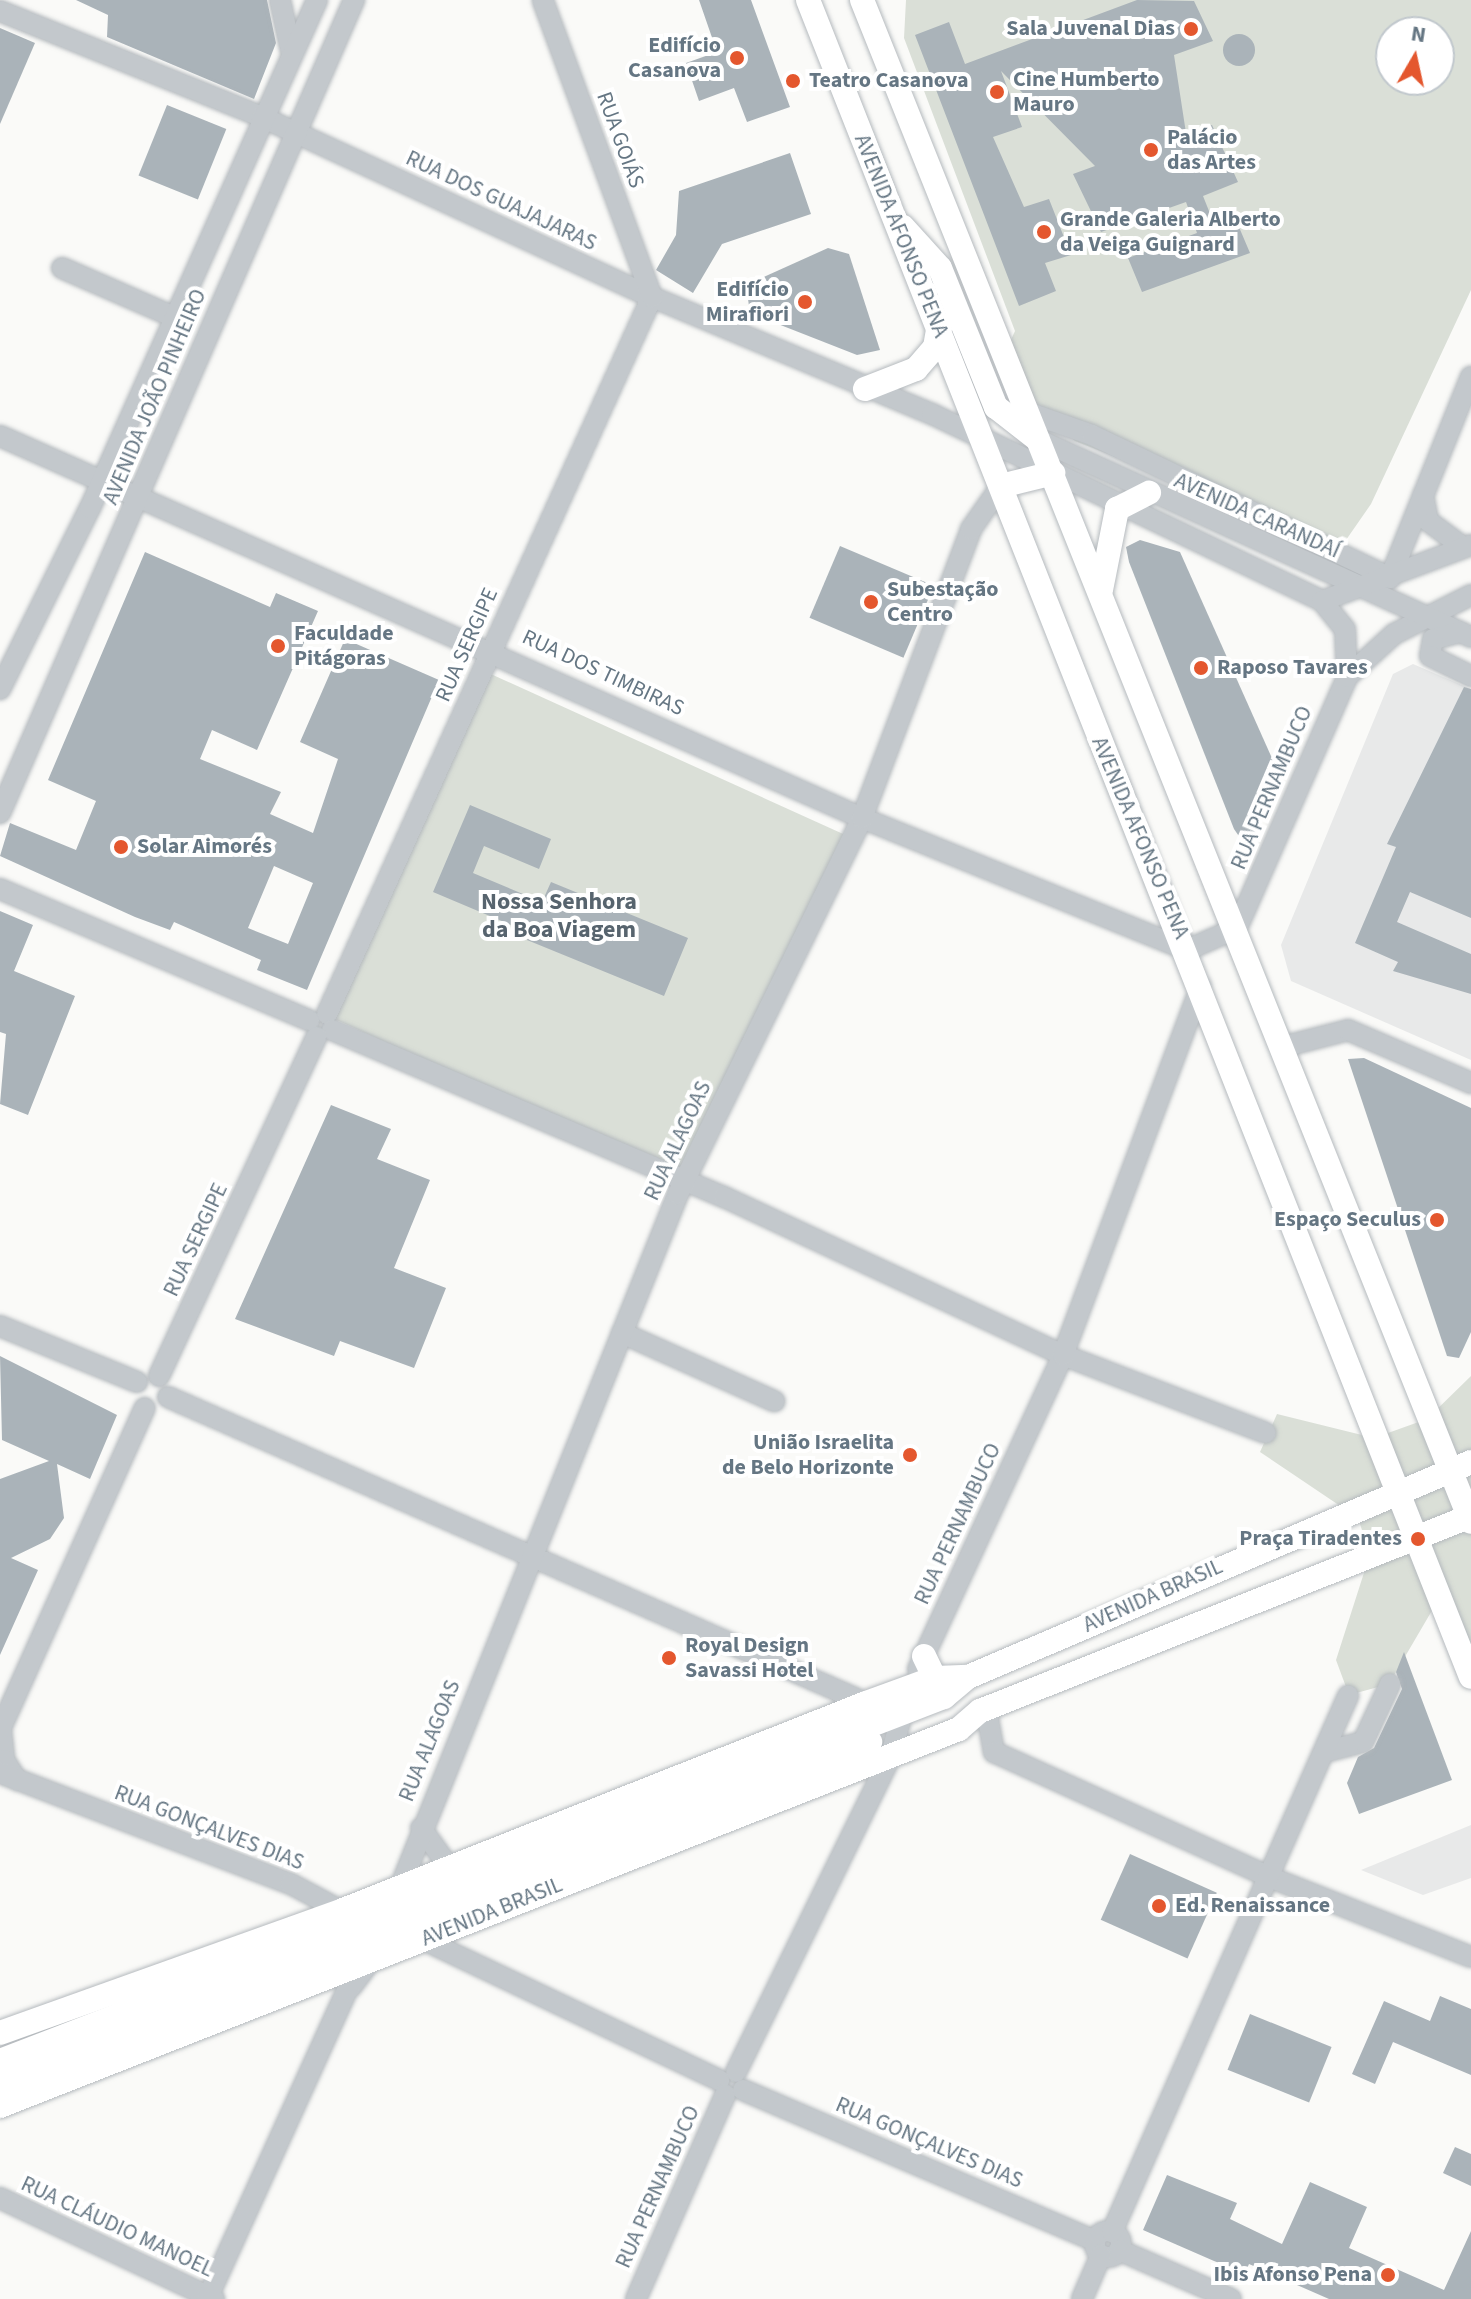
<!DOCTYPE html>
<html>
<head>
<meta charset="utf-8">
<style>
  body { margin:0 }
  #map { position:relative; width:1471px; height:2299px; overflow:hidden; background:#fafaf8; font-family:"Source Sans 3",sans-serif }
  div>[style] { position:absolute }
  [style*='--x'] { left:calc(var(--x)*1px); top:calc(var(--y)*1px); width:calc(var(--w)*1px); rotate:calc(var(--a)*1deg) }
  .built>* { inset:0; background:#e8e9e9 }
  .green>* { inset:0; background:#dadfd7 }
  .building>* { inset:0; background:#aab3b9; transform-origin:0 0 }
  .round { border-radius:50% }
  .roads { filter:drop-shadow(0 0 2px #b5babe) drop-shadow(0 0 2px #b5babe) }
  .minor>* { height:20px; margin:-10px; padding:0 10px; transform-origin:10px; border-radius:10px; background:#c3c8cc }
  .minor>.ring { margin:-10px; padding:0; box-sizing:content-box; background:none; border:20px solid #c3c8cc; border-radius:50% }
  .major>* { height:24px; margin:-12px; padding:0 12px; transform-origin:12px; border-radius:12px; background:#fff }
  .dots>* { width:22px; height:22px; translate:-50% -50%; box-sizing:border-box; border:4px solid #fff; border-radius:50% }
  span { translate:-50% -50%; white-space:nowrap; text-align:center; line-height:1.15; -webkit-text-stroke:8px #fff; paint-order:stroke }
  .poi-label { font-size:22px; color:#657683; font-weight:700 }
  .right { translate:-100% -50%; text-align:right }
  .left { translate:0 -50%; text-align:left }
  .street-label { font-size:22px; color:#657683 }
  .neighbourhood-label { font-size:24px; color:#57646e; font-weight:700 }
  .north { position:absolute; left:1375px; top:16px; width:80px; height:80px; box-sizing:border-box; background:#fff; border:2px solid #c1c8cd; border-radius:50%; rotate:9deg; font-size:22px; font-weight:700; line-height:32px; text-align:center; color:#657683 }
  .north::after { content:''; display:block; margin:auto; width:28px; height:36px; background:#e4572e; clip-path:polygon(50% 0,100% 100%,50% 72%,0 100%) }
</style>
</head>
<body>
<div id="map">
  <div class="built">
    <div style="clip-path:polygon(1413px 664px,1471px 689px,1471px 1060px,1291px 981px,1281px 945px,1393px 674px)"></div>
    <div style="clip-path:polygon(1471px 1825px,1471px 1878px,1423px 1895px,1361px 1870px)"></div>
  </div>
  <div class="green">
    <div style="clip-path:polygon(evenodd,906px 0,1471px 0,1471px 290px,1371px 504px,1346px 540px,1334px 544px,1075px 441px,1034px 405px,1009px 344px,1015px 331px,904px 38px,906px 0,1391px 32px,1439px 32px,1439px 80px,1391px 80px,1391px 32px)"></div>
    <div style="clip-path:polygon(482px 670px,852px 838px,695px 1171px,667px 1171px,330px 1017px)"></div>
    <div style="clip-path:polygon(1471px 1376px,1471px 1656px,1437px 1602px,1389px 1684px,1349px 1695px,1336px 1660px,1370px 1554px,1358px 1518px,1260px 1452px,1277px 1414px,1374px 1438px,1427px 1419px)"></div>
  </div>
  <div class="building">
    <div style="clip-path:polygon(76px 0,267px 0,276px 43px,254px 99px,107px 37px,108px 15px)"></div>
    <div style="clip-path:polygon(699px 0,751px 0,790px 107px,747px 122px,734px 88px,699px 101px,686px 63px,717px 52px)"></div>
    <div style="clip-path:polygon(1137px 0,1194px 1px,1213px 41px,1174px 55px,1186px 133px,1212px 125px,1238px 182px,1203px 196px,1215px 226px,1236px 220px,1250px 253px,1142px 292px,1128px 258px,1197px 233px,1186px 202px,1101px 232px,1073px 174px,1095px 166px,1001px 71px,1022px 127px,993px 137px,1024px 207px,1049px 199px,1071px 255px,1045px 263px,1056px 291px,1019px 306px,915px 35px,949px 22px,965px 64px)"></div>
    <div style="clip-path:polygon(0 28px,35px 43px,0 124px)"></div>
    <div class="round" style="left:1223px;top:34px;width:32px;height:32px"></div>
    <div style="left:167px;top:105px;width:64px;height:76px;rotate:22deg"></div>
    <div style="clip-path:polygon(790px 153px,811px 214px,722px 244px,693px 293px,656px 270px,676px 235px,679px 191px)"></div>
    <div style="clip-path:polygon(828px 248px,849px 254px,880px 350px,857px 355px,750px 313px,746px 285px)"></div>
    <div style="clip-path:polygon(1140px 540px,1180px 552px,1279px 774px,1256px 838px,1243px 842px,1234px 829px,1129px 562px,1126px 547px)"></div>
    <div style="left:840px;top:546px;width:102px;height:78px;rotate:23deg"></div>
    <div style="clip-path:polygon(evenodd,145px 552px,270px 607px,276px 593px,318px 611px,257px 750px,212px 730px,200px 759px,281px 792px,270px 814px,313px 833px,338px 759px,300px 742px,345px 639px,439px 680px,307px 990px,257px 970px,261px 960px,174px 922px,170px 930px,135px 917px,0 856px,10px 823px,76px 850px,96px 801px,48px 780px,145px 552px,274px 866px,313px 883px,288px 944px,248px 928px,274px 866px)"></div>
    <div style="clip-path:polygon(1464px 687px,1471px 689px,1471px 918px,1410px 892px,1397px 922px,1471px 954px,1471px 994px,1393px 971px,1398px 962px,1355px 943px,1396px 847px,1387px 844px)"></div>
    <div style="clip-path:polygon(470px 805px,551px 839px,539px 869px,484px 846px,473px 873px,542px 902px,551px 882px,688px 938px,664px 996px,527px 940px,530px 933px,433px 892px)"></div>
    <div style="clip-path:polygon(0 911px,33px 925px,14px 971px,75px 996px,28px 1115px,0 1104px,6px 1034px,0 1032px)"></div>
    <div style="clip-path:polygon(1364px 1058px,1471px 1108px,1471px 1332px,1459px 1358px,1447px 1356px,1348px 1059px)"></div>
    <div style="clip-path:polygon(331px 1105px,391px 1129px,377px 1159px,430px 1180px,394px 1268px,446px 1288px,414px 1368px,340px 1341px,334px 1356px,235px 1319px)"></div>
    <div style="clip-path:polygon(0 1356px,117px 1415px,90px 1479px,57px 1464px,64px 1518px,50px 1539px,11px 1558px,38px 1570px,0 1655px,0 1479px,49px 1461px,2px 1440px)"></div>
    <div style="clip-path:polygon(1404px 1652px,1452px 1780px,1359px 1814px,1347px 1783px,1358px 1757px,1374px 1748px,1402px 1689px,1396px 1672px)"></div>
    <div style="left:1130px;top:1854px;width:95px;height:72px;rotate:24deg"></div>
    <div style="clip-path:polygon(1440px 1996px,1471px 2009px,1471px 2075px,1393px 2042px,1375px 2084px,1352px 2074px,1384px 2001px,1430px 2021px)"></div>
    <div style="left:1250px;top:2014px;width:88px;height:60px;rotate:22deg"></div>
    <div style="clip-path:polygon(1455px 2147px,1471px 2154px,1471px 2186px,1443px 2173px)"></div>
    <div style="clip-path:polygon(1167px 2175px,1237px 2203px,1230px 2219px,1282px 2244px,1310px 2182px,1367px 2207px,1349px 2248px,1444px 2290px,1471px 2231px,1471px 2299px,1329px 2299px,1249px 2264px,1245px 2273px,1214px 2261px,1143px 2230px)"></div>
  </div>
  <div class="roads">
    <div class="minor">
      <div style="--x:280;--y:0;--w:56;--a:77.7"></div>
      <div style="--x:0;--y:11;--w:283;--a:22"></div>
      <div style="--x:262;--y:117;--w:430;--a:24.8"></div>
      <div style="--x:652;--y:297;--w:303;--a:22.7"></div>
      <div style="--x:932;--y:414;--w:433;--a:25.6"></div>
      <div style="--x:1322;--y:601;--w:36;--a:51"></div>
      <div style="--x:1345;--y:629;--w:48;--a:87.6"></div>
      <div style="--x:62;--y:268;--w:122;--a:23.6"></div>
      <div style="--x:1027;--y:412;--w:69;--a:19.5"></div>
      <div style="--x:1092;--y:435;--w:331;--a:25.6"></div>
      <div style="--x:0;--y:436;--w:943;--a:23.9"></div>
      <div style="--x:862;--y:818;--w:351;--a:22.1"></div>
      <div style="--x:1187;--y:950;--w:55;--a:-23.7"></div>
      <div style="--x:1237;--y:928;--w:274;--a:-66.3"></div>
      <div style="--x:1347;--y:677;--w:64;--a:-42.5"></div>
      <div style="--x:1394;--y:634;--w:86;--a:-26.9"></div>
      <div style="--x:1037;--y:439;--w:477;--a:24.5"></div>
      <div style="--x:1423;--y:495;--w:26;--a:79"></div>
      <div style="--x:1428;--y:521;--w:44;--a:36.6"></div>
      <div style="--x:1390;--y:578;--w:217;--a:-68.1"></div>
      <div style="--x:1322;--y:601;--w:159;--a:-20.6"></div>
      <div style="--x:1460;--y:632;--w:28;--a:165"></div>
      <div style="--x:1433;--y:639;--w:17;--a:100"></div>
      <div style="--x:1430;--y:656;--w:46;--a:26"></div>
      <div style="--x:0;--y:689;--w:202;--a:-63.6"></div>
      <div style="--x:90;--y:508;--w:556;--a:-65.92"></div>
      <div style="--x:0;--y:813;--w:887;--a:-66.47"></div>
      <div style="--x:0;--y:889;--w:336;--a:23"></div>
      <div style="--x:327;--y:1014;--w:787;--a:-65.62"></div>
      <div style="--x:652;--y:297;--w:316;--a:-110.2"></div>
      <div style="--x:332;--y:1030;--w:426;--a:23.1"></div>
      <div style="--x:724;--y:1197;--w:374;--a:25"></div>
      <div style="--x:1063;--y:1355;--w:217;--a:21"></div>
      <div style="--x:1282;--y:1047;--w:68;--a:-14.4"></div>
      <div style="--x:1348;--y:1030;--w:134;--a:23.3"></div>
      <div style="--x:0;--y:1326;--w:148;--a:22.2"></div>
      <div style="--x:622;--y:1333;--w:167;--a:24.1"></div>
      <div style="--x:159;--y:1376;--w:374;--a:-65.1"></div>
      <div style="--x:168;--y:1397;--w:762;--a:23.67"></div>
      <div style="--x:918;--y:1669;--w:346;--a:-65.2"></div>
      <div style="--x:1063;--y:1355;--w:394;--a:-69.5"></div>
      <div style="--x:986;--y:1708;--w:45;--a:79.7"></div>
      <div style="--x:994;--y:1752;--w:302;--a:24.4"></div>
      <div style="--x:1269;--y:1877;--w:217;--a:21.6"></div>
      <div style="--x:1;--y:1729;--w:31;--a:84"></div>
      <div style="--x:4;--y:1760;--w:24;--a:57"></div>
      <div style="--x:0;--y:1730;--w:353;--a:-65.8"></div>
      <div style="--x:1324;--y:1752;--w:40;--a:-14.4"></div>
      <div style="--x:1363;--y:1742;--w:64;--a:-65"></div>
      <div style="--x:0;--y:1773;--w:311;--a:20.9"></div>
      <div style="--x:291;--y:1884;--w:68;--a:28.1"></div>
      <div style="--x:421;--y:1828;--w:48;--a:54.3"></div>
      <div style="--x:397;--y:1895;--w:755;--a:-68.16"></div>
      <div style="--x:678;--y:1194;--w:419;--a:-63.9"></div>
      <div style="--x:862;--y:818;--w:309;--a:-69.3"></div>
      <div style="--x:971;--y:529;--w:52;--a:-55.1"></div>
      <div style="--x:422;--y:1939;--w:329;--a:25.4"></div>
      <div style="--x:351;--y:1987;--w:35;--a:-53"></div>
      <div style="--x:736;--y:2072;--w:353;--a:-63.9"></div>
      <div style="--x:891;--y:1755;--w:54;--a:-74.9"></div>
      <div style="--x:743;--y:2090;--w:383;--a:23.2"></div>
      <div style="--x:0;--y:2198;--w:237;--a:25.3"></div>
      <div class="ring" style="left:1095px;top:2231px;width:6px;height:6px"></div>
      <div style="--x:1112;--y:2232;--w:586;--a:-66.24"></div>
      <div style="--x:1119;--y:2250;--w:122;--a:23.6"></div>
      <div style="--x:207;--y:2299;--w:356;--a:-65.6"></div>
      <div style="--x:636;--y:2299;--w:223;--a:-66.4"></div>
      <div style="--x:1082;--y:2299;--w:48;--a:-66.6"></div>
    </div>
    <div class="major">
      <div style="--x:808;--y:0;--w:1803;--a:68.43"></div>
      <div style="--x:862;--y:0;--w:1639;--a:68.19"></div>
      <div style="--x:903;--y:227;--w:55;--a:47.9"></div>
      <div style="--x:940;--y:268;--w:150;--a:68.1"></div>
      <div style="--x:996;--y:407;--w:52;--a:38"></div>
      <div style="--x:865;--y:389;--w:55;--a:-21.4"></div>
      <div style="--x:916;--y:369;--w:29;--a:-49"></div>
      <div style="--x:935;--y:347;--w:23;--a:-80"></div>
      <div style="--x:1001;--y:486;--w:54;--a:-14"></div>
      <div style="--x:1101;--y:590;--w:83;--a:-78.8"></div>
      <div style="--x:1117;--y:509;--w:36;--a:-27"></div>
      <div style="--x:924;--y:1656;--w:41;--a:64.1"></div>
      <div style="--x:0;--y:2033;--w:364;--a:-19.7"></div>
      <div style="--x:343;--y:1910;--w:562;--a:-21.59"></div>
      <div style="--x:866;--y:1703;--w:73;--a:-19.9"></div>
      <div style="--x:935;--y:1678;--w:33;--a:-2"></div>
      <div style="--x:0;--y:2061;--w:1012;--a:-21.09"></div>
      <div style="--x:944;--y:1697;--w:31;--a:-40"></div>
      <div style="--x:968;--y:1677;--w:547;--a:-23.14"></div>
      <div style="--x:0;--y:2081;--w:934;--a:-21.29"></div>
      <div style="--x:0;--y:2106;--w:1030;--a:-21.46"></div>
      <div style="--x:959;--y:1729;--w:28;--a:-41"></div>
      <div style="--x:980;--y:1711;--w:528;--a:-21.66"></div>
    </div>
  </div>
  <div class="dots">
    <div style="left:1191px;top:29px;background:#e4572e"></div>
    <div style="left:737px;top:58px;background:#e4572e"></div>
    <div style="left:793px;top:81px;background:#e4572e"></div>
    <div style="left:997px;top:92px;background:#e4572e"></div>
    <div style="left:1151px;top:150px;background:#e4572e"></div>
    <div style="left:1044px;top:232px;background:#e4572e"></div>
    <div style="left:805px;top:302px;background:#e4572e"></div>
    <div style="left:871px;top:602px;background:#e4572e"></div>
    <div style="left:278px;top:646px;background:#e4572e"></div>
    <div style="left:1201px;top:668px;background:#e4572e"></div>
    <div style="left:121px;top:847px;background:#e4572e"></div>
    <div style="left:1437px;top:1220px;background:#e4572e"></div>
    <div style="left:910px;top:1455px;background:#e4572e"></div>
    <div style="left:1418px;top:1539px;background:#e4572e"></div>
    <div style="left:669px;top:1658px;background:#e4572e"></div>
    <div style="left:1159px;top:1906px;background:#e4572e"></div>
    <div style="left:1388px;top:2275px;background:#e4572e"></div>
  </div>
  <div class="poi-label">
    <span class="right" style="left:1175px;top:29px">Sala Juvenal Dias</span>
    <span class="right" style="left:721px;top:58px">Edifício<br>Casanova</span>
    <span class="left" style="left:1013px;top:92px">Cine Humberto<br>Mauro</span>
    <span class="left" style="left:809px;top:81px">Teatro Casanova</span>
    <span class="left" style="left:1167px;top:150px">Palácio<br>das Artes</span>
    <span class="left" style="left:1060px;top:232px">Grande Galeria Alberto<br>da Veiga Guignard</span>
    <span class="right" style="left:789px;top:302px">Edifício<br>Mirafiori</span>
    <span class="left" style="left:887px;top:602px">Subestação<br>Centro</span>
    <span class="left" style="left:294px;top:646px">Faculdade<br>Pitágoras</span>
    <span class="left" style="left:1217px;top:668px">Raposo Tavares</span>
    <span class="left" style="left:137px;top:847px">Solar Aimorés</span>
    <span class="right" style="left:1421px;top:1220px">Espaço Seculus</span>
    <span class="right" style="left:894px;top:1455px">União Israelita<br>de Belo Horizonte</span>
    <span class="right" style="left:1402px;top:1539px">Praça Tiradentes</span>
    <span class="left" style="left:685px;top:1658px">Royal Design<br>Savassi Hotel</span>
    <span class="left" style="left:1175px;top:1906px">Ed. Renaissance</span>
    <span class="right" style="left:1372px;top:2275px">Ibis Afonso Pena</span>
  </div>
  <div class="street-label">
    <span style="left:620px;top:140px;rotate:70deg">RUA GOIÁS</span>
    <span style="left:501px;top:201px;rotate:25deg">RUA DOS GUAJAJARAS</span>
    <span style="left:901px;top:236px;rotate:68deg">AVENIDA AFONSO PENA</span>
    <span style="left:155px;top:397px;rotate:-67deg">AVENIDA JOÃO PINHEIRO</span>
    <span style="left:1257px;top:516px;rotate:24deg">AVENIDA CARANDAÍ</span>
    <span style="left:467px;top:645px;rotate:-66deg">RUA SERGIPE</span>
    <span style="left:603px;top:673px;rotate:25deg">RUA DOS TIMBIRAS</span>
    <span style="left:1272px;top:788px;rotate:-67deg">RUA PERNAMBUCO</span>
    <span style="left:1140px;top:838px;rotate:67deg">AVENIDA AFONSO PENA</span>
    <span style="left:678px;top:1141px;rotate:-65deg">RUA ALAGOAS</span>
    <span style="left:196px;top:1240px;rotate:-65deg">RUA SERGIPE</span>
    <span style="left:958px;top:1524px;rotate:-65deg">RUA PERNAMBUCO</span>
    <span style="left:1153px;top:1596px;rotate:-24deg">AVENIDA BRASIL</span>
    <span style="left:430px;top:1741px;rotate:-68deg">RUA ALAGOAS</span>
    <span style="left:209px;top:1828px;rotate:21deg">RUA GONÇALVES DIAS</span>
    <span style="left:492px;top:1912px;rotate:-22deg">AVENIDA BRASIL</span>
    <span style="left:929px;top:2143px;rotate:23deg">RUA GONÇALVES DIAS</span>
    <span style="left:658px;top:2187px;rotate:-66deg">RUA PERNAMBUCO</span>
    <span style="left:117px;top:2227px;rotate:25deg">RUA CLÁUDIO MANOEL</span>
  </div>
  <div class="neighbourhood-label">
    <span style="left:559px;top:916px">Nossa Senhora<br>da Boa Viagem</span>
  </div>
  <div class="north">N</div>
</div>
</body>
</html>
